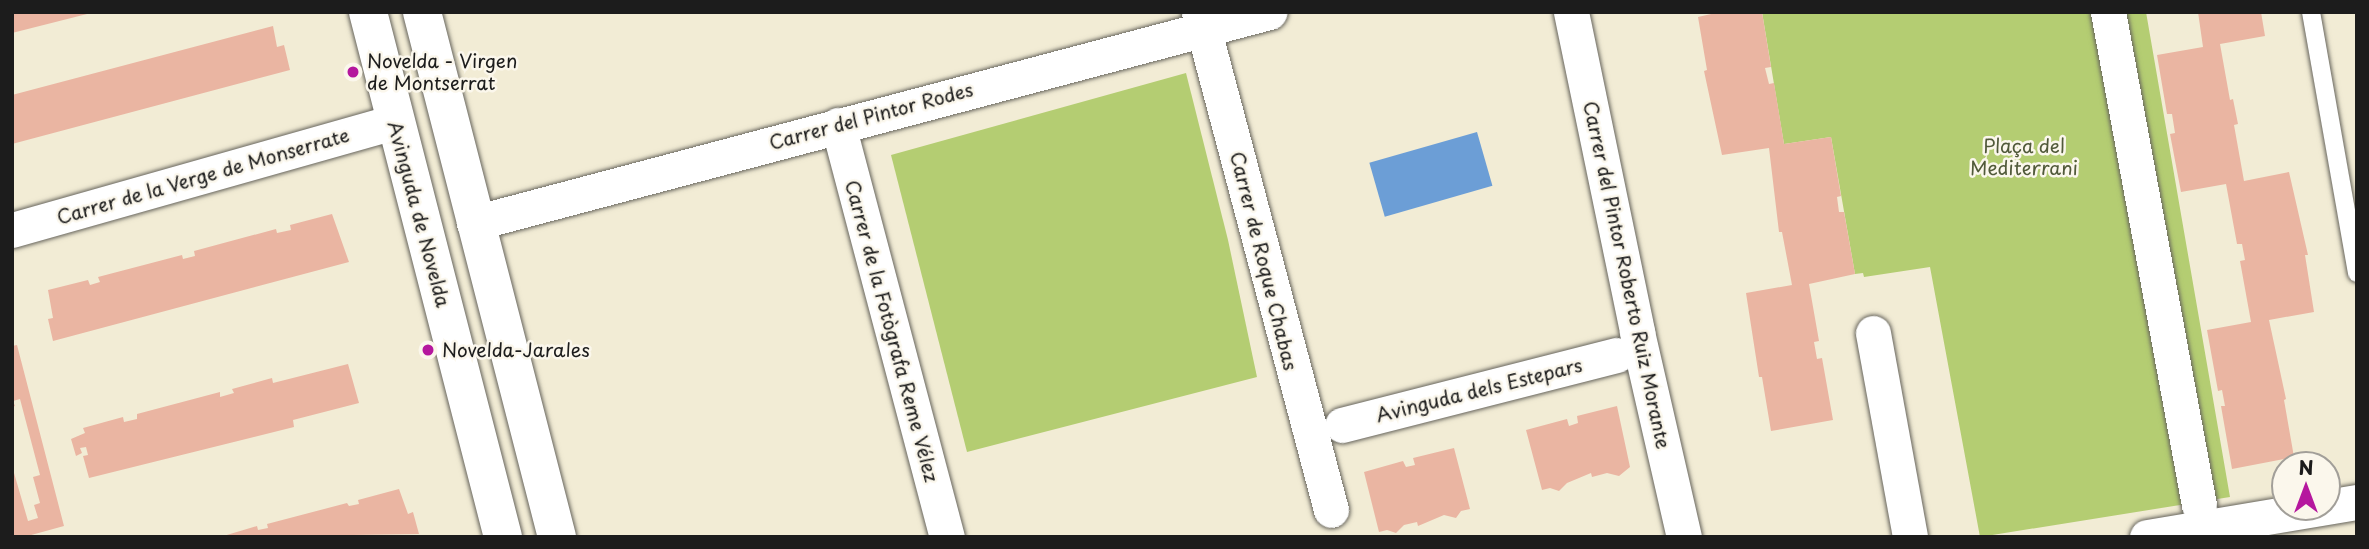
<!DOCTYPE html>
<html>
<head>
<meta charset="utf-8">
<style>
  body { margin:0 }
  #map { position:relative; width:2369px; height:549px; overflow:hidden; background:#f2ecd5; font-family:"Playpen Sans",sans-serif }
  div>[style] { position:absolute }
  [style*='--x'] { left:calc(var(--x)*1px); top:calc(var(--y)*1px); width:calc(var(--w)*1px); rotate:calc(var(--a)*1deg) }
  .green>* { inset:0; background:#b4cd72 }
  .water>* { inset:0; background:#6c9ed6; transform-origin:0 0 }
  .building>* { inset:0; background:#eab5a2 }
  .roads { filter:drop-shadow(0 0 2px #67655d) drop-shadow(0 0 2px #67655d) }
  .lane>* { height:18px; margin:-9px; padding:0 9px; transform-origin:9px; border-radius:9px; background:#fff }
  .street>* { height:35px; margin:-17.5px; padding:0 17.5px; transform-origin:17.5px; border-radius:17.5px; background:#fff }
  .secondary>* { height:38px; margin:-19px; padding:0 19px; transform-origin:19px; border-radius:19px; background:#fff }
  .dots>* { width:19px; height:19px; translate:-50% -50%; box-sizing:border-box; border:4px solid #fbf7ec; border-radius:50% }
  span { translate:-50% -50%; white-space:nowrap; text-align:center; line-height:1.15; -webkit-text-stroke:5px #fbf7ec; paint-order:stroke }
  .poi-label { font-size:19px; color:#1c1c1c }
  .left { translate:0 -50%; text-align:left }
  .street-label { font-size:19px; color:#1c1c1c }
  .park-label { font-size:19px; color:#515a3a }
  .frame { position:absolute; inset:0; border:14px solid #1c1c1c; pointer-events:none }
  .north { position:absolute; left:2271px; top:451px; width:70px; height:70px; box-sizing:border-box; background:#fbf7ec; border:2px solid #a29f99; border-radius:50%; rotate:0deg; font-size:19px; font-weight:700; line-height:28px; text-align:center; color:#1c1c1c }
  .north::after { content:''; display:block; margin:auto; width:24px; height:32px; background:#b5179e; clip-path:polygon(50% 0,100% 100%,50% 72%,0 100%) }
</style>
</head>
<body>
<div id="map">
  <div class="green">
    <div style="clip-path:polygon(1762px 12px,2146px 12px,2230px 497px,1980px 537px,1930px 267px,1864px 277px,1863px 273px,1855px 274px,1831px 137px,1784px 144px)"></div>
    <div style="clip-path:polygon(1186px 73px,1228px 240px,1257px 377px,967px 452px,891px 155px)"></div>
  </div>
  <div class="water">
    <div style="left:1477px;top:132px;width:56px;height:112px;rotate:74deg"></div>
  </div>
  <div class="building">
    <div style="clip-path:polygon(12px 12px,90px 12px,91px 13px,12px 33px)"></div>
    <div style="clip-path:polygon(1720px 12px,1762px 12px,1771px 67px,1765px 68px,1769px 84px,1774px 83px,1784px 144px,1831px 137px,1841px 196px,1837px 197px,1839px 212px,1844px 212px,1855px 274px,1809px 284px,1819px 341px,1814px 342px,1817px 359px,1822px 358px,1833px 420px,1771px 431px,1762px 377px,1759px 377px,1746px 293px,1792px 285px,1782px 232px,1779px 232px,1769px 148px,1722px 155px,1704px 71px,1707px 70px,1698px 17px)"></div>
    <div style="clip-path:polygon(2198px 12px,2261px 12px,2265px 36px,2220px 44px,2230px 100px,2233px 99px,2238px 124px,2234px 125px,2244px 181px,2289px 172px,2308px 255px,2305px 255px,2314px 312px,2269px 320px,2286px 399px,2284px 400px,2294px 457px,2232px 469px,2221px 406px,2225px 406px,2222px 390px,2218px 391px,2207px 330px,2251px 322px,2240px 261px,2245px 260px,2242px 244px,2237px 244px,2226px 184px,2181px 192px,2170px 134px,2175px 133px,2172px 114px,2167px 114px,2157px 55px,2203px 47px)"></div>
    <div style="clip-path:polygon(273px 26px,277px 47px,284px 45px,290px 70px,12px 144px,12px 95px)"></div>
    <div style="clip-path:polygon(332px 214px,349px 262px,53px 341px,48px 319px,53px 318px,48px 290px,88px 280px,90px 285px,100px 282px,98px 277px,182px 255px,183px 259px,195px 256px,194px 251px,276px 229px,277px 233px,291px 230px,290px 225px)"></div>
    <div style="clip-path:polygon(17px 345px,64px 526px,24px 537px,12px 537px,12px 466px,28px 521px,38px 518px,34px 505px,40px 503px,33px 477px,40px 475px,20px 399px,13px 401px,15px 406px,12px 407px,12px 346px)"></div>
    <div style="clip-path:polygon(348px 364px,359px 403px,293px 420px,294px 427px,89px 478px,83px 456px,88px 455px,86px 447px,80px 448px,82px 453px,76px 456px,71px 439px,85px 433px,83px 428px,123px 417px,124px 422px,137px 419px,137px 414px,220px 392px,220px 397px,234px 393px,232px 389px,272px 378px,273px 383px)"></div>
    <div style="clip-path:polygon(1617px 406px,1630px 467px,1619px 476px,1607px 473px,1592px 477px,1591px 473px,1567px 483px,1559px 491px,1550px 488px,1542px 490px,1526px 430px,1567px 419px,1569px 426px,1578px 423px,1577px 416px)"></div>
    <div style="clip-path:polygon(1454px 448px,1470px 509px,1461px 511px,1456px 518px,1444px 515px,1418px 526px,1417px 522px,1404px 525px,1396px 533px,1387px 530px,1379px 532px,1364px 472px,1403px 461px,1406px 467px,1415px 465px,1413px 458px)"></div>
    <div style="clip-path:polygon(399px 489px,408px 514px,413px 512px,419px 534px,220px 537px,257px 526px,258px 530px,268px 528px,267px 524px,347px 503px,349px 506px,359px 504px,358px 500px)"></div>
  </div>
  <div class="roads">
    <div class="lane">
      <div style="--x:2311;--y:12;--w:265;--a:80"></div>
    </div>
    <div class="street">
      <div style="--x:1199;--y:12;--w:515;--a:75.15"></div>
      <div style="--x:1571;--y:12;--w:327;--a:78.3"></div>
      <div style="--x:1637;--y:332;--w:210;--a:77.1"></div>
      <div style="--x:2108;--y:12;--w:501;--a:79.54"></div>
      <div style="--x:838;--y:125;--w:426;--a:75.2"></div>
      <div style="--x:474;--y:223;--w:823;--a:-14.86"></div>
      <div style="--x:12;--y:230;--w:397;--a:-15.8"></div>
      <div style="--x:1873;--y:333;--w:207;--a:79.7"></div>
      <div style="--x:1342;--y:425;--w:283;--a:-14.3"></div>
      <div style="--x:2147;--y:537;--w:213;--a:-9.5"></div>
    </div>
    <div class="secondary">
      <div style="--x:368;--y:12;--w:542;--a:75.58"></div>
      <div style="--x:422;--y:12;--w:542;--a:75.58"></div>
    </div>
  </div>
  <div class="dots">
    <div style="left:353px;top:72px;background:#b5179e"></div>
    <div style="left:428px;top:350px;background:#b5179e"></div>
  </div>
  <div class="poi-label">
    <span class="left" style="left:367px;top:72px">Novelda - Virgen<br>de Montserrat</span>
    <span class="left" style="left:442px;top:350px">Novelda-Jarales</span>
  </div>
  <div class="street-label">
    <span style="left:871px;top:116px;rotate:-15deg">Carrer del Pintor Rodes</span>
    <span style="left:203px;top:176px;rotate:-16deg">Carrer de la Verge de Monserrate</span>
    <span style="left:419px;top:214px;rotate:75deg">Avinguda de Novelda</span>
    <span style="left:1264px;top:261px;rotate:76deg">Carrer de Roque Chabas</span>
    <span style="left:1627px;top:275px;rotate:78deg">Carrer del Pintor Roberto Ruiz Morante</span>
    <span style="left:892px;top:331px;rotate:75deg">Carrer de la Fotògrafa Reme Vélez</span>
    <span style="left:1479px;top:390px;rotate:-14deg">Avinguda dels Estepars</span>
  </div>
  <div class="park-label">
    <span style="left:2024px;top:157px">Plaça del<br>Mediterrani</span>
  </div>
  <div class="frame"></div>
  <div class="north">N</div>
</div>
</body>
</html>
